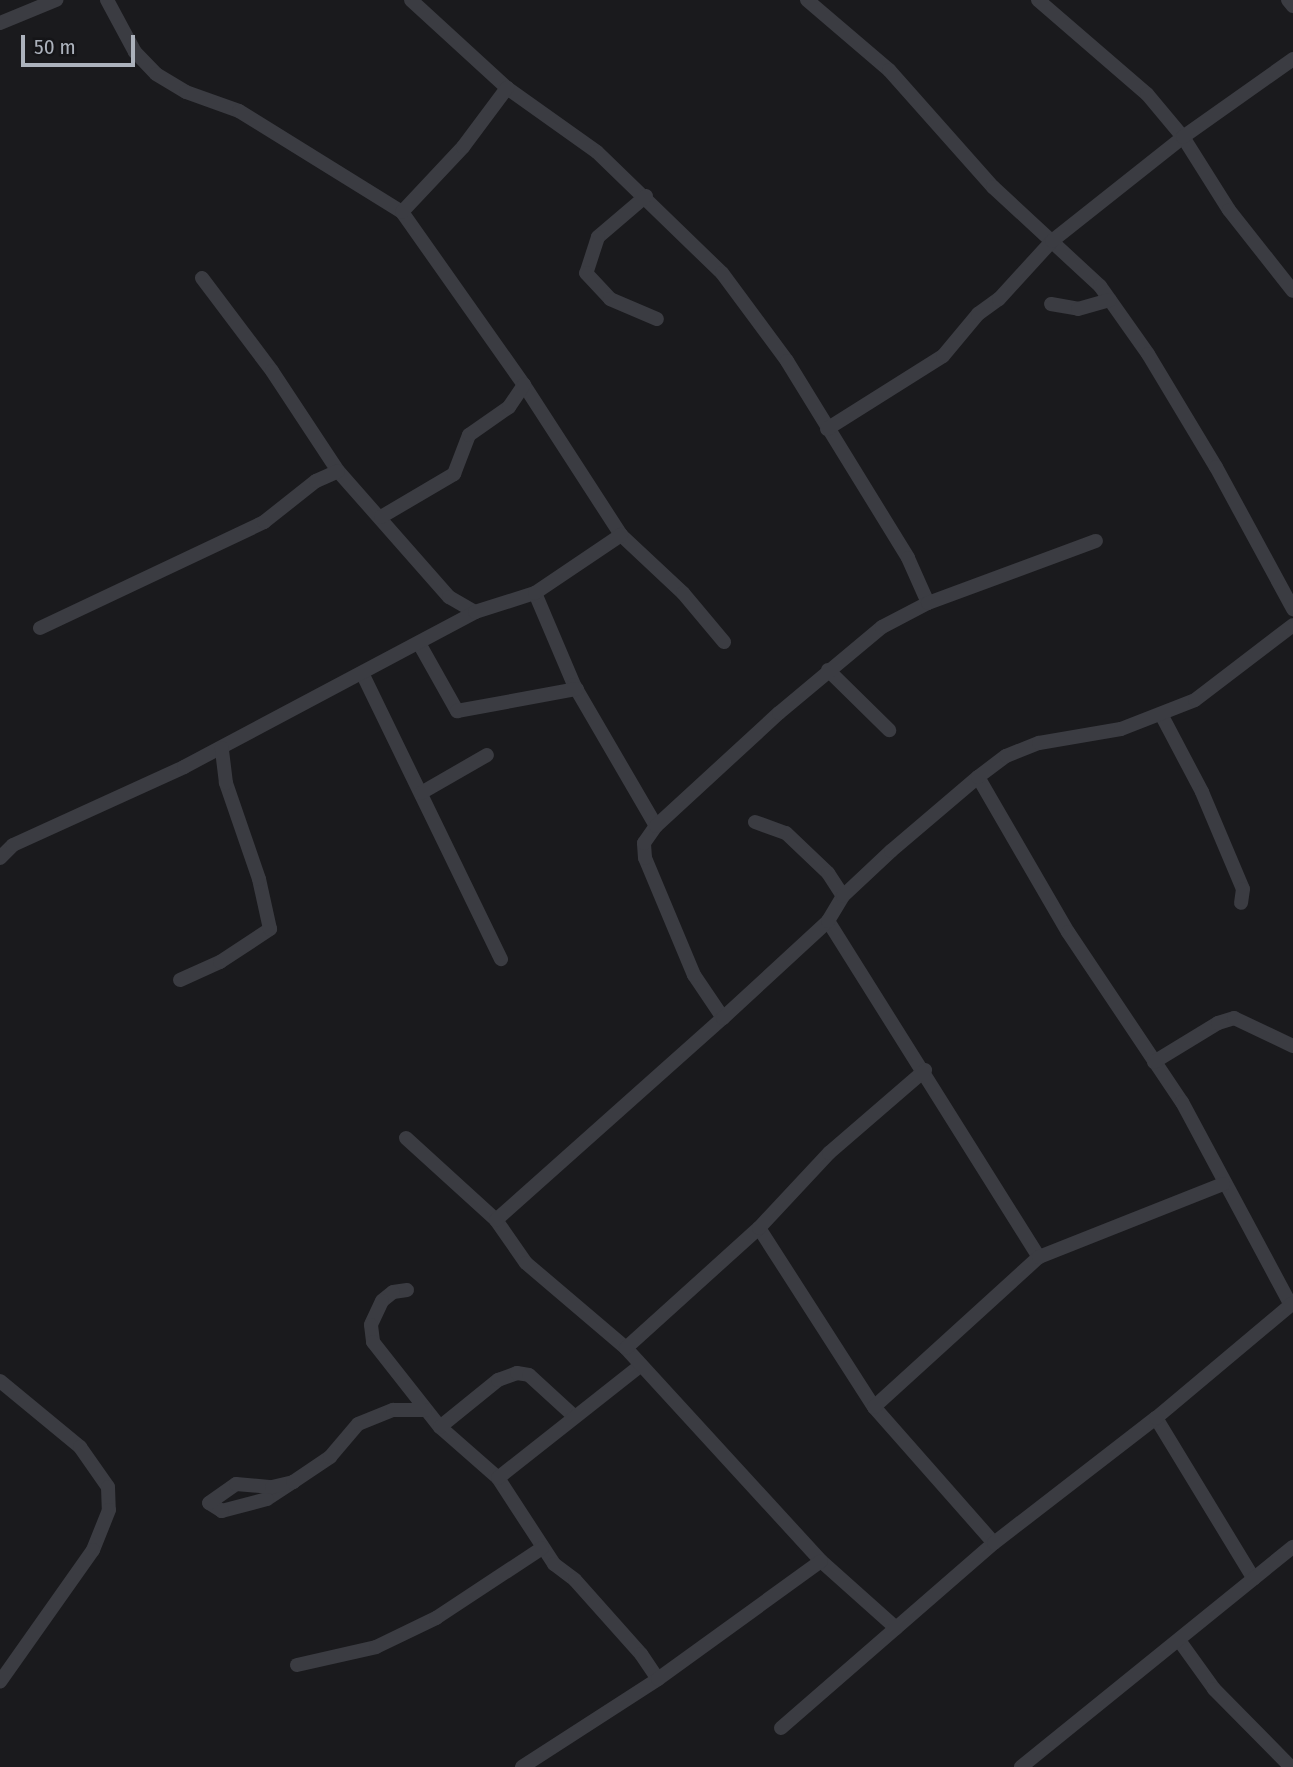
<!DOCTYPE html>
<html>
<head>
<meta charset="utf-8">
<style>
  body { margin:0 }
  #map { position:relative; width:1293px; height:1767px; overflow:hidden; background:#1a1a1d; font-family:"Fira Sans Condensed",sans-serif }
  div>[style] { position:absolute }
  [style*='--x'] { left:calc(var(--x)*1px); top:calc(var(--y)*1px); width:calc(var(--w)*1px); rotate:calc(var(--a)*1deg) }
  .street>* { height:14px; margin:-7px; padding:0 7px; transform-origin:7px; border-radius:7px; background:#3b3c42 }
  span { translate:-50% -50%; white-space:nowrap; text-align:center; line-height:1.15; -webkit-text-stroke:7px #151518; paint-order:stroke }
  .scale { position:absolute; left:21px; top:35px; width:114px; height:32px; box-sizing:border-box; border:4px solid #acb2bc; border-top:0; padding-left:9px; font-size:21px; line-height:24px; white-space:nowrap; color:#acb2bc; -webkit-text-stroke:5px #151518; paint-order:stroke }
</style>
</head>
<body>
<div id="map">
  <div class="street">
    <div style="--x:107;--y:0;--w:59;--a:61.7"></div>
    <div style="--x:135;--y:52;--w:30;--a:46"></div>
    <div style="--x:156;--y:74;--w:35;--a:31"></div>
    <div style="--x:186;--y:92;--w:56;--a:19.7"></div>
    <div style="--x:239;--y:111;--w:192;--a:31.8"></div>
    <div style="--x:402;--y:212;--w:212;--a:54.8"></div>
    <div style="--x:524;--y:385;--w:179;--a:57.1"></div>
    <div style="--x:621;--y:535;--w:85;--a:43.1"></div>
    <div style="--x:683;--y:593;--w:64;--a:50.1"></div>
    <div style="--x:411;--y:0;--w:130;--a:42.5"></div>
    <div style="--x:507;--y:88;--w:110;--a:35.4"></div>
    <div style="--x:597;--y:152;--w:174;--a:44.1"></div>
    <div style="--x:722;--y:273;--w:109;--a:53.5"></div>
    <div style="--x:787;--y:361;--w:231;--a:58.4"></div>
    <div style="--x:908;--y:558;--w:49;--a:66"></div>
    <div style="--x:807;--y:0;--w:108;--a:40.5"></div>
    <div style="--x:889;--y:70;--w:157;--a:48.4"></div>
    <div style="--x:993;--y:187;--w:146;--a:42.8"></div>
    <div style="--x:1100;--y:286;--w:83;--a:54.8"></div>
    <div style="--x:1148;--y:354;--w:132;--a:59"></div>
    <div style="--x:1216;--y:467;--w:162;--a:61.5"></div>
    <div style="--x:1038;--y:0;--w:144;--a:40.8"></div>
    <div style="--x:1147;--y:94;--w:56;--a:50.1"></div>
    <div style="--x:1183;--y:137;--w:86;--a:57.8"></div>
    <div style="--x:1229;--y:210;--w:103;--a:51.7"></div>
    <div style="--x:1288;--y:0;--w:8;--a:50"></div>
    <div style="--x:0;--y:23;--w:61;--a:-22.3"></div>
    <div style="--x:646;--y:196;--w:63;--a:139.5"></div>
    <div style="--x:598;--y:237;--w:38;--a:108"></div>
    <div style="--x:586;--y:273;--w:35;--a:47"></div>
    <div style="--x:610;--y:299;--w:51;--a:23.1"></div>
    <div style="--x:402;--y:212;--w:89;--a:-46.8"></div>
    <div style="--x:463;--y:147;--w:74;--a:-53.3"></div>
    <div style="--x:202;--y:278;--w:116;--a:53"></div>
    <div style="--x:272;--y:371;--w:120;--a:56.6"></div>
    <div style="--x:338;--y:471;--w:168;--a:48.6"></div>
    <div style="--x:449;--y:597;--w:30;--a:30"></div>
    <div style="--x:1051;--y:304;--w:27;--a:10"></div>
    <div style="--x:1078;--y:309;--w:33;--a:-16"></div>
    <div style="--x:827;--y:429;--w:137;--a:-32.2"></div>
    <div style="--x:943;--y:356;--w:55;--a:-50.2"></div>
    <div style="--x:978;--y:314;--w:26;--a:-36"></div>
    <div style="--x:999;--y:299;--w:79;--a:-47.6"></div>
    <div style="--x:1052;--y:241;--w:167;--a:-38.4"></div>
    <div style="--x:1183;--y:137;--w:135;--a:-35.3"></div>
    <div style="--x:381;--y:517;--w:85;--a:-30.5"></div>
    <div style="--x:454;--y:474;--w:42;--a:-69"></div>
    <div style="--x:469;--y:435;--w:49;--a:-35"></div>
    <div style="--x:509;--y:407;--w:27;--a:-56"></div>
    <div style="--x:535;--y:593;--w:100;--a:67"></div>
    <div style="--x:574;--y:685;--w:163;--a:59.8"></div>
    <div style="--x:40;--y:628;--w:248;--a:-25.3"></div>
    <div style="--x:264;--y:522;--w:66;--a:-38.3"></div>
    <div style="--x:316;--y:481;--w:24;--a:-24"></div>
    <div style="--x:420;--y:645;--w:76;--a:60.7"></div>
    <div style="--x:457;--y:711;--w:122;--a:-10.4"></div>
    <div style="--x:828;--y:670;--w:86;--a:44.5"></div>
    <div style="--x:363;--y:675;--w:316;--a:64.1"></div>
    <div style="--x:1162;--y:716;--w:86;--a:62.2"></div>
    <div style="--x:1202;--y:792;--w:105;--a:67.1"></div>
    <div style="--x:1243;--y:889;--w:14;--a:98"></div>
    <div style="--x:978;--y:777;--w:179;--a:59.9"></div>
    <div style="--x:1068;--y:932;--w:205;--a:56.2"></div>
    <div style="--x:1182;--y:1102;--w:230;--a:61.8"></div>
    <div style="--x:421;--y:793;--w:76;--a:-29.9"></div>
    <div style="--x:755;--y:822;--w:33;--a:20"></div>
    <div style="--x:786;--y:833;--w:58;--a:43.6"></div>
    <div style="--x:828;--y:873;--w:27;--a:57"></div>
    <div style="--x:0;--y:858;--w:18;--a:-45"></div>
    <div style="--x:13;--y:845;--w:188;--a:-24.5"></div>
    <div style="--x:184;--y:767;--w:330;--a:-28"></div>
    <div style="--x:475;--y:612;--w:63;--a:-17.6"></div>
    <div style="--x:535;--y:593;--w:104;--a:-34"></div>
    <div style="--x:828;--y:921;--w:397;--a:57.9"></div>
    <div style="--x:180;--y:980;--w:44;--a:-24.2"></div>
    <div style="--x:220;--y:962;--w:60;--a:-33.4"></div>
    <div style="--x:270;--y:929;--w:51;--a:-102.4"></div>
    <div style="--x:259;--y:879;--w:102;--a:-109"></div>
    <div style="--x:226;--y:783;--w:35;--a:-97"></div>
    <div style="--x:723;--y:1018;--w:52;--a:-124"></div>
    <div style="--x:694;--y:975;--w:127;--a:-112.7"></div>
    <div style="--x:645;--y:858;--w:15;--a:-94"></div>
    <div style="--x:644;--y:843;--w:21;--a:-55"></div>
    <div style="--x:656;--y:826;--w:167;--a:-42.6"></div>
    <div style="--x:779;--y:713;--w:134;--a:-39.9"></div>
    <div style="--x:882;--y:627;--w:52;--a:-27.6"></div>
    <div style="--x:928;--y:603;--w:179;--a:-20.3"></div>
    <div style="--x:1154;--y:1062;--w:75;--a:-31.4"></div>
    <div style="--x:1218;--y:1023;--w:17;--a:-17"></div>
    <div style="--x:1234;--y:1018;--w:65;--a:25.4"></div>
    <div style="--x:406;--y:1138;--w:122;--a:42.3"></div>
    <div style="--x:496;--y:1220;--w:52;--a:55.1"></div>
    <div style="--x:526;--y:1263;--w:131;--a:40.4"></div>
    <div style="--x:496;--y:1220;--w:304;--a:-41.7"></div>
    <div style="--x:723;--y:1018;--w:143;--a:-42.7"></div>
    <div style="--x:828;--y:921;--w:29;--a:-59"></div>
    <div style="--x:843;--y:896;--w:66;--a:-43.2"></div>
    <div style="--x:891;--y:851;--w:114;--a:-40.4"></div>
    <div style="--x:978;--y:777;--w:35;--a:-37"></div>
    <div style="--x:1006;--y:756;--w:35;--a:-22"></div>
    <div style="--x:1039;--y:743;--w:83;--a:-9.7"></div>
    <div style="--x:1121;--y:729;--w:79;--a:-21.4"></div>
    <div style="--x:1195;--y:700;--w:123;--a:-37.4"></div>
    <div style="--x:759;--y:1228;--w:213;--a:57.3"></div>
    <div style="--x:874;--y:1407;--w:181;--a:48.6"></div>
    <div style="--x:407;--y:1290;--w:14;--a:172"></div>
    <div style="--x:393;--y:1292;--w:14;--a:141"></div>
    <div style="--x:382;--y:1301;--w:26;--a:115"></div>
    <div style="--x:371;--y:1325;--w:17;--a:83"></div>
    <div style="--x:373;--y:1342;--w:108;--a:51.8"></div>
    <div style="--x:440;--y:1427;--w:77;--a:41.3"></div>
    <div style="--x:498;--y:1478;--w:103;--a:56.9"></div>
    <div style="--x:554;--y:1564;--w:26;--a:37"></div>
    <div style="--x:575;--y:1580;--w:99;--a:48.3"></div>
    <div style="--x:641;--y:1654;--w:30;--a:56"></div>
    <div style="--x:0;--y:1381;--w:104;--a:39.5"></div>
    <div style="--x:80;--y:1447;--w:49;--a:55"></div>
    <div style="--x:108;--y:1487;--w:23;--a:88"></div>
    <div style="--x:109;--y:1510;--w:43;--a:111.8"></div>
    <div style="--x:93;--y:1550;--w:161;--a:125.2"></div>
    <div style="--x:874;--y:1407;--w:223;--a:-42.3"></div>
    <div style="--x:1039;--y:1257;--w:198;--a:-21.6"></div>
    <div style="--x:1156;--y:1418;--w:188;--a:58.7"></div>
    <div style="--x:440;--y:1427;--w:75;--a:-39"></div>
    <div style="--x:498;--y:1380;--w:20;--a:-20"></div>
    <div style="--x:517;--y:1373;--w:12;--a:9"></div>
    <div style="--x:529;--y:1375;--w:62;--a:42.4"></div>
    <div style="--x:498;--y:1478;--w:182;--a:-38.3"></div>
    <div style="--x:293;--y:1482;--w:31;--a:147"></div>
    <div style="--x:267;--y:1499;--w:47;--a:165.1"></div>
    <div style="--x:222;--y:1511;--w:15;--a:-148"></div>
    <div style="--x:209;--y:1503;--w:33;--a:-35"></div>
    <div style="--x:236;--y:1484;--w:36;--a:5"></div>
    <div style="--x:272;--y:1487;--w:22;--a:-13"></div>
    <div style="--x:293;--y:1482;--w:45;--a:-34"></div>
    <div style="--x:330;--y:1457;--w:43;--a:-49.7"></div>
    <div style="--x:358;--y:1424;--w:38;--a:-22"></div>
    <div style="--x:393;--y:1410;--w:32;--a:0"></div>
    <div style="--x:896;--y:1628;--w:101;--a:-138.2"></div>
    <div style="--x:821;--y:1561;--w:289;--a:-132.5"></div>
    <div style="--x:626;--y:1348;--w:179;--a:-42.1"></div>
    <div style="--x:759;--y:1228;--w:103;--a:-47"></div>
    <div style="--x:829;--y:1153;--w:127;--a:-40.8"></div>
    <div style="--x:1181;--y:1643;--w:57;--a:54.3"></div>
    <div style="--x:1214;--y:1689;--w:110;--a:45.4"></div>
    <div style="--x:297;--y:1665;--w:81;--a:-12.8"></div>
    <div style="--x:376;--y:1647;--w:67;--a:-25.8"></div>
    <div style="--x:436;--y:1618;--w:127;--a:-33.4"></div>
    <div style="--x:781;--y:1728;--w:282;--a:-41"></div>
    <div style="--x:994;--y:1543;--w:205;--a:-37.7"></div>
    <div style="--x:1156;--y:1418;--w:179;--a:-40"></div>
    <div style="--x:522;--y:1767;--w:162;--a:-32.9"></div>
    <div style="--x:658;--y:1679;--w:201;--a:-35.9"></div>
    <div style="--x:1021;--y:1767;--w:350;--a:-39"></div>
  </div>
  <div class="scale">50 m</div>
</div>
</body>
</html>
